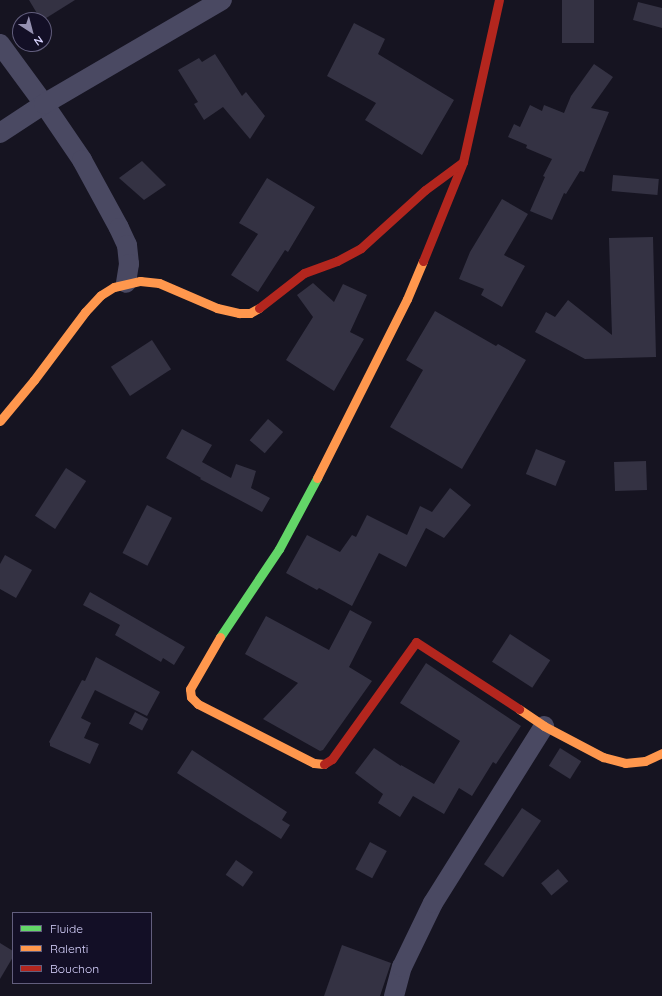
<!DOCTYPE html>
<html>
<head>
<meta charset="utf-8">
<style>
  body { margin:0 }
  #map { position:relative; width:662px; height:996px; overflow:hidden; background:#161421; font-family:Quicksand,sans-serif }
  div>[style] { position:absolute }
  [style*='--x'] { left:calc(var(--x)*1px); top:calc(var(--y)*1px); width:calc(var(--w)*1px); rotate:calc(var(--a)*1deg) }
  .building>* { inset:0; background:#343243; transform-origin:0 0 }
  .street>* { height:20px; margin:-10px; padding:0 10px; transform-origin:10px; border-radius:10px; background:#4a4962 }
  .fast>* { height:9px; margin:-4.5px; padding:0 4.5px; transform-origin:4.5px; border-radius:4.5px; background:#63d668 }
  .slow>* { height:9px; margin:-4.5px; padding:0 4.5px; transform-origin:4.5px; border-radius:4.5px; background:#ff974d }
  .jam>* { height:9px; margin:-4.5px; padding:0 4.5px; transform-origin:4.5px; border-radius:4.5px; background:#b3261e }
  span { translate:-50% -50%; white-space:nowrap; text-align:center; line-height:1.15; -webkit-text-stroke:3px #130f26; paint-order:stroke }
  .legend { position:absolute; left:12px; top:912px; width:140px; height:72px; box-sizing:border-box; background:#130f26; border:1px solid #625e7d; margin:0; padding:5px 7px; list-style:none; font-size:12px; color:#d9d4ff }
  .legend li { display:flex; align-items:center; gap:8px; height:20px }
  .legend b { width:20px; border:1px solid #625e7d }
  .north { position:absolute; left:12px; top:12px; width:40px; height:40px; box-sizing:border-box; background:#130f26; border:1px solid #625e7d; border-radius:50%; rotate:144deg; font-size:11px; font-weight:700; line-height:16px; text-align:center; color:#d9d4ff }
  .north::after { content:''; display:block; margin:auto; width:14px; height:18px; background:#9591b1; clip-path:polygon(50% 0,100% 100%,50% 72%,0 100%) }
</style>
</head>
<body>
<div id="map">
  <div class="building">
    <div style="clip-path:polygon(29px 0,75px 0,43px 20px,41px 20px)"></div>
    <div style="left:562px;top:0;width:32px;height:43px"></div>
    <div style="clip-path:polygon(638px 2px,662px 8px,662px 28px,633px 20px)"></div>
    <div style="clip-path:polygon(354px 23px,385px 39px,378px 54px,454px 100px,422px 155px,365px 120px,376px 103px,327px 76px)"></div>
    <div style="clip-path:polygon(215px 54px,242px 96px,246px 92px,265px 116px,250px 139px,223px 107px,204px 120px,194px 104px,198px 102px,178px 70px,199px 58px,202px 62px)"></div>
    <div style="clip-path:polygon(594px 64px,613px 77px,591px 108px,609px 112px,584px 172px,580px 171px,566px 194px,564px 193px,552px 220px,530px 211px,545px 177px,543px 176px,552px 159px,526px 148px,527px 145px,508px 137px,514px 124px,520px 127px,530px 105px,542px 111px,544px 105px,564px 113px,571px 96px)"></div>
    <div style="clip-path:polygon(142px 161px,166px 185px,144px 200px,119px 178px)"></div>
    <div style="left:613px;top:175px;width:46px;height:16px;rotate:5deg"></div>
    <div style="clip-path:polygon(267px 178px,315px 207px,288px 252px,285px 250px,258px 292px,231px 275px,258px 234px,239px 223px)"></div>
    <div style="clip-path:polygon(502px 199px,528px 214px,504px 255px,525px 266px,502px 307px,481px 295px,484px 289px,459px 279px,470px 252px)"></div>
    <div style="clip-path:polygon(653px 237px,656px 357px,585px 359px,535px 332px,546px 312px,555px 317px,568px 300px,612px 335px,609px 238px)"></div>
    <div style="clip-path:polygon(313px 283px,334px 302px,343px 284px,367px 295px,350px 332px,364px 339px,334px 391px,286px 360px,313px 317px,297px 295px)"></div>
    <div style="clip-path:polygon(435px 311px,496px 346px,498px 344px,526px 360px,462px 469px,390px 427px,423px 370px,406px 360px)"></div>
    <div style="left:152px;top:340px;width:35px;height:49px;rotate:57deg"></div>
    <div style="left:268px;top:419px;width:20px;height:28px;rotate:41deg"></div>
    <div style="clip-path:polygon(182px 429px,212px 445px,202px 462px,231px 478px,236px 464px,256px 471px,251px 488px,270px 498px,262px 512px,200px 479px,201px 478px,166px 458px)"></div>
    <div style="left:536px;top:449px;width:32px;height:27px;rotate:22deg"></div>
    <div style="left:646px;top:461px;width:29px;height:32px;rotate:88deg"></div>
    <div style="left:66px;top:468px;width:24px;height:57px;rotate:33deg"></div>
    <div style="clip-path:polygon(450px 488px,471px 505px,444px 538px,426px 528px,406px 567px,379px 553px,352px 606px,319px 588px,317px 590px,286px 573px,307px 535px,340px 552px,352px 535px,356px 537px,367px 515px,407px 535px,420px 506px,432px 512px)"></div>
    <div style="left:147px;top:505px;width:28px;height:54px;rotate:27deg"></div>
    <div style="clip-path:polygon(5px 555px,32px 570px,16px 598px,0 589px,0 564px)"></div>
    <div style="clip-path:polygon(90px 592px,185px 647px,174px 665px,163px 658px,161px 662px,115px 635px,120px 625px,83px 605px)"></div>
    <div style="clip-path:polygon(350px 610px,372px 622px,349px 667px,372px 681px,323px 750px,320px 751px,263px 719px,298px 683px,245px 654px,266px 616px,329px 650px)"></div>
    <div style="left:510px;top:634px;width:48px;height:33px;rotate:33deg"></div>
    <div style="clip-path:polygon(96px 657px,160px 692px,147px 716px,95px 690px,81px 718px,91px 723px,84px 738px,99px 744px,90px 764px,50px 746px,50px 743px,49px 742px,82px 680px,85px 681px)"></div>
    <div style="clip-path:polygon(426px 663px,521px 726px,496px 764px,493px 762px,472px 796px,459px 788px,444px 814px,413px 796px,400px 817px,378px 803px,383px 794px,355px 773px,374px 748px,401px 766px,401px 765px,434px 784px,460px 741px,400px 703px)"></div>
    <div style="left:135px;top:712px;width:15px;height:13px;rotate:28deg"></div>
    <div style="left:560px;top:748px;width:25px;height:21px;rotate:32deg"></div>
    <div style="clip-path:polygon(192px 750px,287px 812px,282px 820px,290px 825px,281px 839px,177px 773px)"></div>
    <div style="left:522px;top:808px;width:23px;height:68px;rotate:34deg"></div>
    <div style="left:370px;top:842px;width:19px;height:31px;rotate:28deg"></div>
    <div style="left:236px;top:860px;width:21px;height:18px;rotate:35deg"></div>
    <div style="left:558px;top:869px;width:16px;height:22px;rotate:50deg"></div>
    <div style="clip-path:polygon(0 943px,13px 951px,13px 957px,0 979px)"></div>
    <div style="clip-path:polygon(342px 945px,391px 963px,380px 996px,324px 996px)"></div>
  </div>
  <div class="street">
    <div style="--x:0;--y:44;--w:74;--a:53.7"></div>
    <div style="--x:44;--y:104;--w:68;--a:55.8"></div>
    <div style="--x:82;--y:160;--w:77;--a:61.4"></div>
    <div style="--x:119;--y:228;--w:19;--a:65"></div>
    <div style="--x:127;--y:245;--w:19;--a:84"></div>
    <div style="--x:129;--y:264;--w:19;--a:99"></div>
    <div style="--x:0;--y:133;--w:53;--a:-33.4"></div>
    <div style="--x:44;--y:104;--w:206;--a:-30.3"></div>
    <div style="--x:394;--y:996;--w:30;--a:-75"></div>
    <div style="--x:402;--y:967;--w:71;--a:-64.2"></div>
    <div style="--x:433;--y:903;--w:209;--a:-57.9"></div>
  </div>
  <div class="fast">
    <div style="--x:220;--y:637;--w:106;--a:-56.2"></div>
    <div style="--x:279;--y:549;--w:81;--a:-61.8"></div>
  </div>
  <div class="slow">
    <div style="--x:0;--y:421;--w:53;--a:-50.3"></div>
    <div style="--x:34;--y:380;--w:85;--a:-53.1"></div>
    <div style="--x:85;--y:312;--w:23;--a:-47"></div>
    <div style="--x:101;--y:295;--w:15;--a:-32"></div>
    <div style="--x:114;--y:287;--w:27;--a:-13"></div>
    <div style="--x:140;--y:281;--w:19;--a:6"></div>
    <div style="--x:159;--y:283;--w:63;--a:23.3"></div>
    <div style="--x:217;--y:308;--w:23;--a:13"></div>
    <div style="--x:239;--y:313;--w:11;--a:0"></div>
    <div style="--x:250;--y:313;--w:10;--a:-29"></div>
    <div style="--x:317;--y:478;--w:200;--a:-63.3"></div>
    <div style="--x:407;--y:299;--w:41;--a:-67.2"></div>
    <div style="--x:220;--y:637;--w:60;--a:120"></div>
    <div style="--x:190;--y:689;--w:8;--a:83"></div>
    <div style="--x:191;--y:697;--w:10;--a:45"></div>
    <div style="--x:198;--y:704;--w:130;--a:27"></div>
    <div style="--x:314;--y:763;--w:10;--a:6"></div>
    <div style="--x:519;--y:709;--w:30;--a:34"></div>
    <div style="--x:544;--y:726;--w:67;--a:27.7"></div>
    <div style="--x:603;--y:757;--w:23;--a:15"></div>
    <div style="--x:625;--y:763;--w:20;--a:-6"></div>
    <div style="--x:645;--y:761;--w:19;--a:-25"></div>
  </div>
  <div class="jam">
    <div style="--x:423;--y:261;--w:107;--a:-68"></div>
    <div style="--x:463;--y:162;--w:166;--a:-77.5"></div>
    <div style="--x:259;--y:308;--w:57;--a:-37.9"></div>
    <div style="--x:304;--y:273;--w:35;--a:-20"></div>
    <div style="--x:337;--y:261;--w:27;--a:-28"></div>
    <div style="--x:361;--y:248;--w:86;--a:-42.2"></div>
    <div style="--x:425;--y:190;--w:47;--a:-36.4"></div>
    <div style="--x:324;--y:764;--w:9;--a:-32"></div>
    <div style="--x:332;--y:759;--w:144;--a:-54.3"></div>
    <div style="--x:416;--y:642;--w:123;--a:33"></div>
  </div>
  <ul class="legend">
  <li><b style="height:5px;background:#63d668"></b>Fluide</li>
  <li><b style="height:5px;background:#ff974d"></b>Ralenti</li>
  <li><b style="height:5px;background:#b3261e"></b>Bouchon</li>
  </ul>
  <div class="north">N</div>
</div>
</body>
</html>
